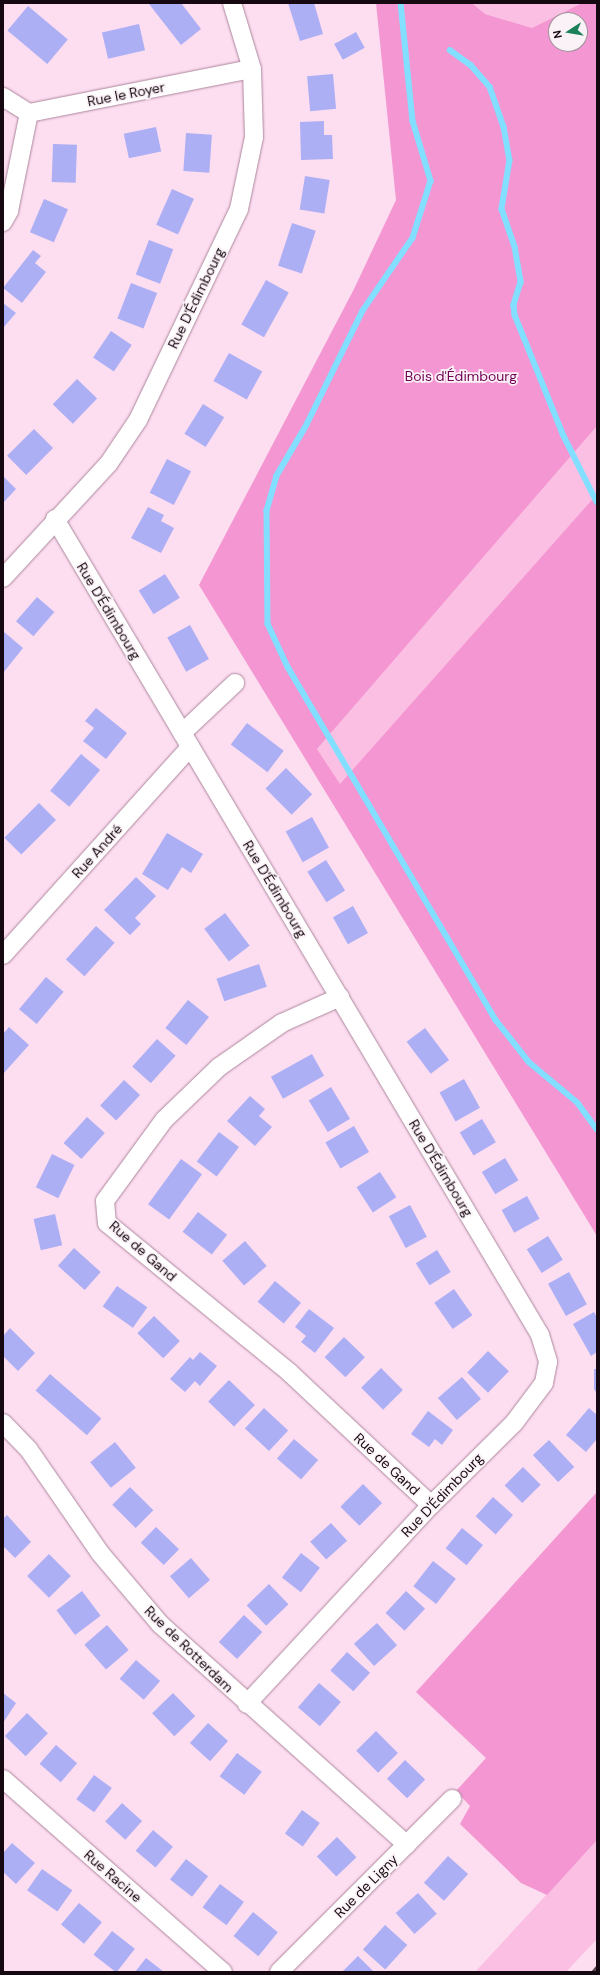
<!DOCTYPE html>
<html>
<head>
<meta charset="utf-8">
<style>
  body { margin:0 }
  #map { position:relative; width:600px; height:1975px; overflow:hidden; background:#fdddf0; font-family:"DM Sans",sans-serif }
  div>[style] { position:absolute }
  [style*='--x'] { left:calc(var(--x)*1px); top:calc(var(--y)*1px); width:calc(var(--w)*1px); rotate:calc(var(--a)*1deg) }
  .green>* { inset:0; background:#fcbfe4 }
  .forest>* { inset:0; background:#f396d1 }
  .stream>* { height:5.5px; margin:-2.75px; padding:0 2.75px; transform-origin:2.75px; border-radius:2.75px; background:#82dfff }
  .building>* { inset:0; background:#adaff5; transform-origin:0 0 }
  .roads { filter:drop-shadow(0 0 1px #ac879d) drop-shadow(0 0 1px #ac879d) }
  .minor>* { height:18px; margin:-9px; padding:0 9px; transform-origin:9px; border-radius:9px; background:#fff }
  .rail>* { height:3px; margin:-1.5px; padding:0 1.5px; transform-origin:1.5px; border-radius:1.5px; background:#584550 }
  span { translate:-50% -50%; white-space:nowrap; text-align:center; line-height:1.15; -webkit-text-stroke:3.5px #fbf2f7; paint-order:stroke }
  .street-label { font-size:14px; color:#150810 }
  .park-label { font-size:14px; color:#6f0154 }
  .frame { position:absolute; inset:0; border:4px solid #150810; pointer-events:none }
  .north { position:absolute; left:548px; top:12px; width:40px; height:40px; box-sizing:border-box; background:#fbf2f7; border:1px solid #9f949b; border-radius:50%; rotate:258deg; font-size:11px; font-weight:700; line-height:16px; text-align:center; color:#150810 }
  .north::after { content:''; display:block; margin:auto; width:14px; height:18px; background:#1c815a; clip-path:polygon(50% 0,100% 100%,50% 72%,0 100%) }
</style>
</head>
<body>
<div id="map">
  <div class="green">
    <div style="clip-path:polygon(472px 3px,582px 3px,532px 28px,485px 14px)"></div>
    <div style="clip-path:polygon(597px 426px,597px 494px,340px 785px,317px 749px)"></div>
    <div style="clip-path:polygon(597px 1840px,597px 1939px,566px 1972px,475px 1972px)"></div>
  </div>
  <div class="forest">
    <div style="clip-path:polygon(evenodd,376px 3px,472px 3px,485px 14px,532px 28px,582px 3px,597px 3px,597px 426px,317px 749px,340px 784px,597px 494px,597px 1236px,199px 585px,354px 289px,396px 200px,376px 3px,556px 20px,580px 20px,580px 44px,556px 44px,556px 20px)"></div>
    <div style="clip-path:polygon(597px 1492px,597px 1840px,547px 1895px,521px 1883px,460px 1824px,470px 1806px,456px 1791px,486px 1758px,416px 1692px)"></div>
  </div>
  <div class="stream">
    <div style="--x:401;--y:3;--w:119;--a:84.2"></div>
    <div style="--x:413;--y:121;--w:63;--a:73.3"></div>
    <div style="--x:431;--y:181;--w:60;--a:107.5"></div>
    <div style="--x:413;--y:238;--w:88;--a:124.4"></div>
    <div style="--x:363;--y:311;--w:127;--a:116.2"></div>
    <div style="--x:307;--y:425;--w:59;--a:120.5"></div>
    <div style="--x:277;--y:476;--w:36;--a:106"></div>
    <div style="--x:267;--y:511;--w:113;--a:89.5"></div>
    <div style="--x:268;--y:624;--w:47;--a:65.1"></div>
    <div style="--x:288;--y:667;--w:410;--a:59.5"></div>
    <div style="--x:496;--y:1020;--w:53;--a:51.8"></div>
    <div style="--x:529;--y:1062;--w:64;--a:39.9"></div>
    <div style="--x:578;--y:1103;--w:32;--a:54"></div>
    <div style="--x:450;--y:50;--w:26;--a:36"></div>
    <div style="--x:471;--y:65;--w:29;--a:49"></div>
    <div style="--x:490;--y:87;--w:42;--a:70.7"></div>
    <div style="--x:504;--y:127;--w:34;--a:80"></div>
    <div style="--x:510;--y:160;--w:50;--a:99.3"></div>
    <div style="--x:502;--y:209;--w:40;--a:71.1"></div>
    <div style="--x:515;--y:247;--w:36;--a:80"></div>
    <div style="--x:521;--y:282;--w:24;--a:107"></div>
    <div style="--x:514;--y:305;--w:10;--a:84"></div>
    <div style="--x:515;--y:315;--w:128;--a:68"></div>
    <div style="--x:563;--y:434;--w:76;--a:63.4"></div>
  </div>
  <div class="building">
    <div style="clip-path:polygon(181px 3px,201px 29px,181px 45px,149px 4px)"></div>
    <div style="clip-path:polygon(288px 3px,314px 3px,323px 34px,300px 41px)"></div>
    <div style="left:28px;top:6px;width:52px;height:32px;rotate:40deg"></div>
    <div style="left:139px;top:24px;width:27px;height:38px;rotate:77deg"></div>
    <div style="left:356px;top:32px;width:18px;height:25px;rotate:61deg"></div>
    <div style="left:333px;top:74px;width:35px;height:26px;rotate:85deg"></div>
    <div style="clip-path:polygon(324px 121px,324px 135px,332px 135px,333px 159px,301px 160px,300px 122px)"></div>
    <div style="left:156px;top:127px;width:25px;height:33px;rotate:78deg"></div>
    <div style="left:186px;top:133px;width:26px;height:38px;rotate:4deg"></div>
    <div style="left:53px;top:144px;width:24px;height:38px;rotate:2deg"></div>
    <div style="left:305px;top:176px;width:25px;height:34px;rotate:9deg"></div>
    <div style="left:172px;top:189px;width:24px;height:39px;rotate:24deg"></div>
    <div style="left:44px;top:199px;width:26px;height:36px;rotate:23deg"></div>
    <div style="left:292px;top:223px;width:25px;height:45px;rotate:18deg"></div>
    <div style="left:149px;top:240px;width:26px;height:37px;rotate:21deg"></div>
    <div style="clip-path:polygon(33px 250px,41px 256px,35px 263px,46px 272px,22px 303px,3px 288px)"></div>
    <div style="left:266px;top:280px;width:26px;height:51px;rotate:29deg"></div>
    <div style="left:131px;top:283px;width:28px;height:38px;rotate:21deg"></div>
    <div style="clip-path:polygon(3px 303px,16px 313px,3px 328px)"></div>
    <div style="left:111px;top:331px;width:25px;height:32px;rotate:34deg"></div>
    <div style="left:229px;top:353px;width:38px;height:32px;rotate:29deg"></div>
    <div style="left:77px;top:379px;width:28px;height:35px;rotate:44deg"></div>
    <div style="left:203px;top:404px;width:25px;height:35px;rotate:32deg"></div>
    <div style="left:34px;top:429px;width:27px;height:38px;rotate:45deg"></div>
    <div style="left:167px;top:459px;width:27px;height:38px;rotate:27deg"></div>
    <div style="clip-path:polygon(3px 476px,16px 489px,3px 503px)"></div>
    <div style="clip-path:polygon(148px 507px,164px 515px,161px 521px,174px 528px,161px 553px,131px 538px)"></div>
    <div style="left:165px;top:574px;width:28px;height:31px;rotate:58deg"></div>
    <div style="left:37px;top:597px;width:23px;height:32px;rotate:41deg"></div>
    <div style="left:190px;top:625px;width:39px;height:26px;rotate:61deg"></div>
    <div style="clip-path:polygon(3px 631px,23px 648px,3px 673px)"></div>
    <div style="clip-path:polygon(96px 708px,127px 733px,106px 759px,83px 741px,94px 728px,85px 721px)"></div>
    <div style="left:247px;top:723px;width:46px;height:27px;rotate:37deg"></div>
    <div style="left:81px;top:754px;width:25px;height:48px;rotate:40deg"></div>
    <div style="left:286px;top:768px;width:37px;height:29px;rotate:45deg"></div>
    <div style="left:39px;top:803px;width:24px;height:49px;rotate:45deg"></div>
    <div style="left:312px;top:817px;width:35px;height:30px;rotate:61deg"></div>
    <div style="clip-path:polygon(167px 833px,203px 854px,191px 873px,182px 867px,168px 890px,142px 874px)"></div>
    <div style="left:326px;top:860px;width:36px;height:22px;rotate:58deg"></div>
    <div style="clip-path:polygon(136px 877px,156px 896px,135px 918px,141px 924px,130px 935px,104px 910px)"></div>
    <div style="left:353px;top:906px;width:31px;height:23px;rotate:61deg"></div>
    <div style="left:225px;top:913px;width:41px;height:26px;rotate:53deg"></div>
    <div style="left:96px;top:926px;width:25px;height:45px;rotate:42deg"></div>
    <div style="left:259px;top:964px;width:24px;height:45px;rotate:71deg"></div>
    <div style="left:46px;top:977px;width:23px;height:42px;rotate:40deg"></div>
    <div style="left:188px;top:1000px;width:27px;height:36px;rotate:39deg"></div>
    <div style="clip-path:polygon(9px 1027px,29px 1045px,3px 1074px,3px 1034px)"></div>
    <div style="left:425px;top:1028px;width:40px;height:23px;rotate:53deg"></div>
    <div style="left:157px;top:1039px;width:25px;height:37px;rotate:42deg"></div>
    <div style="left:312px;top:1054px;width:25px;height:47px;rotate:61deg"></div>
    <div style="left:464px;top:1079px;width:33px;height:28px;rotate:61deg"></div>
    <div style="left:124px;top:1080px;width:22px;height:35px;rotate:43deg"></div>
    <div style="left:331px;top:1087px;width:37px;height:26px;rotate:59deg"></div>
    <div style="clip-path:polygon(250px 1096px,265px 1109px,259px 1116px,272px 1127px,255px 1146px,227px 1121px)"></div>
    <div style="left:87px;top:1117px;width:24px;height:35px;rotate:42deg"></div>
    <div style="left:482px;top:1119px;width:27px;height:26px;rotate:59deg"></div>
    <div style="left:354px;top:1126px;width:30px;height:33px;rotate:60deg"></div>
    <div style="left:219px;top:1132px;width:25px;height:37px;rotate:37deg"></div>
    <div style="left:52px;top:1154px;width:25px;height:37px;rotate:26deg"></div>
    <div style="left:505px;top:1158px;width:26px;height:27px;rotate:59deg"></div>
    <div style="left:181px;top:1159px;width:26px;height:56px;rotate:36deg"></div>
    <div style="left:380px;top:1172px;width:30px;height:28px;rotate:57deg"></div>
    <div style="left:527px;top:1196px;width:26px;height:29px;rotate:61deg"></div>
    <div style="left:410px;top:1205px;width:36px;height:24px;rotate:62deg"></div>
    <div style="left:198px;top:1212px;width:37px;height:25px;rotate:38deg"></div>
    <div style="left:55px;top:1214px;width:32px;height:22px;rotate:77deg"></div>
    <div style="left:548px;top:1236px;width:28px;height:25px;rotate:58deg"></div>
    <div style="left:245px;top:1241px;width:33px;height:30px;rotate:49deg"></div>
    <div style="left:74px;top:1248px;width:36px;height:24px;rotate:42deg"></div>
    <div style="left:437px;top:1250px;width:26px;height:25px;rotate:58deg"></div>
    <div style="left:569px;top:1272px;width:37px;height:24px;rotate:61deg"></div>
    <div style="left:275px;top:1281px;width:34px;height:27px;rotate:40deg"></div>
    <div style="left:117px;top:1286px;width:37px;height:25px;rotate:35deg"></div>
    <div style="left:454px;top:1289px;width:32px;height:24px;rotate:55deg"></div>
    <div style="clip-path:polygon(309px 1309px,334px 1328px,315px 1353px,301px 1342px,306px 1336px,295px 1327px)"></div>
    <div style="clip-path:polygon(594px 1312px,597px 1317px,597px 1352px,591px 1356px,573px 1324px)"></div>
    <div style="left:154px;top:1316px;width:36px;height:24px;rotate:44deg"></div>
    <div style="clip-path:polygon(10px 1328px,35px 1353px,18px 1371px,3px 1356px,3px 1336px)"></div>
    <div style="left:344px;top:1337px;width:29px;height:28px;rotate:44deg"></div>
    <div style="left:488px;top:1351px;width:29px;height:30px;rotate:44deg"></div>
    <div style="clip-path:polygon(200px 1352px,217px 1366px,200px 1386px,195px 1381px,185px 1392px,170px 1379px,190px 1357px,193px 1360px)"></div>
    <div style="left:381px;top:1368px;width:31px;height:28px;rotate:45deg"></div>
    <div style="clip-path:polygon(594px 1369px,597px 1369px,597px 1394px,594px 1389px)"></div>
    <div style="left:50px;top:1374px;width:68px;height:22px;rotate:41deg"></div>
    <div style="left:462px;top:1377px;width:29px;height:32px;rotate:49deg"></div>
    <div style="left:229px;top:1380px;width:36px;height:30px;rotate:44deg"></div>
    <div style="left:264px;top:1408px;width:33px;height:28px;rotate:43deg"></div>
    <div style="clip-path:polygon(589px 1408px,597px 1415px,597px 1439px,586px 1452px,566px 1435px)"></div>
    <div style="clip-path:polygon(428px 1411px,453px 1430px,442px 1445px,435px 1439px,429px 1447px,411px 1434px)"></div>
    <div style="left:294px;top:1439px;width:32px;height:26px;rotate:41deg"></div>
    <div style="left:549px;top:1440px;width:37px;height:22px;rotate:47deg"></div>
    <div style="left:115px;top:1442px;width:33px;height:32px;rotate:51deg"></div>
    <div style="left:523px;top:1467px;width:25px;height:26px;rotate:45deg"></div>
    <div style="left:363px;top:1484px;width:27px;height:32px;rotate:45deg"></div>
    <div style="left:130px;top:1487px;width:33px;height:25px;rotate:45deg"></div>
    <div style="left:493px;top:1497px;width:27px;height:26px;rotate:42deg"></div>
    <div style="clip-path:polygon(7px 1515px,31px 1542px,15px 1558px,3px 1546px,3px 1519px)"></div>
    <div style="left:331px;top:1523px;width:24px;height:28px;rotate:48deg"></div>
    <div style="left:156px;top:1527px;width:32px;height:22px;rotate:44deg"></div>
    <div style="left:462px;top:1528px;width:27px;height:26px;rotate:39deg"></div>
    <div style="left:301px;top:1553px;width:24px;height:31px;rotate:38deg"></div>
    <div style="left:49px;top:1554px;width:31px;height:31px;rotate:45deg"></div>
    <div style="left:191px;top:1558px;width:29px;height:28px;rotate:49deg"></div>
    <div style="left:433px;top:1561px;width:29px;height:32px;rotate:38deg"></div>
    <div style="left:269px;top:1584px;width:28px;height:31px;rotate:46deg"></div>
    <div style="left:82px;top:1591px;width:31px;height:32px;rotate:53deg"></div>
    <div style="left:406px;top:1591px;width:26px;height:30px;rotate:43deg"></div>
    <div style="left:244px;top:1615px;width:25px;height:37px;rotate:43deg"></div>
    <div style="left:377px;top:1623px;width:30px;height:31px;rotate:48deg"></div>
    <div style="left:107px;top:1625px;width:33px;height:30px;rotate:49deg"></div>
    <div style="left:347px;top:1652px;width:31px;height:25px;rotate:42deg"></div>
    <div style="left:136px;top:1660px;width:32px;height:25px;rotate:41deg"></div>
    <div style="left:319px;top:1683px;width:29px;height:32px;rotate:41deg"></div>
    <div style="clip-path:polygon(3px 1693px,16px 1703px,3px 1723px)"></div>
    <div style="left:173px;top:1693px;width:32px;height:29px;rotate:46deg"></div>
    <div style="left:27px;top:1713px;width:29px;height:32px;rotate:44deg"></div>
    <div style="left:208px;top:1723px;width:27px;height:27px;rotate:42deg"></div>
    <div style="left:376px;top:1731px;width:31px;height:28px;rotate:45deg"></div>
    <div style="left:56px;top:1745px;width:28px;height:25px;rotate:41deg"></div>
    <div style="left:237px;top:1753px;width:31px;height:29px;rotate:37deg"></div>
    <div style="left:405px;top:1760px;width:28px;height:26px;rotate:44deg"></div>
    <div style="left:94px;top:1775px;width:22px;height:30px;rotate:36deg"></div>
    <div style="left:122px;top:1803px;width:27px;height:25px;rotate:42deg"></div>
    <div style="left:302px;top:1810px;width:22px;height:29px;rotate:36deg"></div>
    <div style="left:153px;top:1830px;width:26px;height:27px;rotate:40deg"></div>
    <div style="left:337px;top:1837px;width:28px;height:28px;rotate:46deg"></div>
    <div style="clip-path:polygon(12px 1843px,35px 1863px,16px 1884px,3px 1872px,3px 1853px)"></div>
    <div style="left:448px;top:1856px;width:27px;height:36px;rotate:42deg"></div>
    <div style="left:186px;top:1859px;width:28px;height:26px;rotate:38deg"></div>
    <div style="left:42px;top:1869px;width:37px;height:26px;rotate:35deg"></div>
    <div style="left:220px;top:1884px;width:30px;height:29px;rotate:37deg"></div>
    <div style="left:418px;top:1893px;width:28px;height:30px;rotate:48deg"></div>
    <div style="left:79px;top:1903px;width:30px;height:28px;rotate:40deg"></div>
    <div style="left:253px;top:1912px;width:32px;height:31px;rotate:39deg"></div>
    <div style="left:385px;top:1925px;width:30px;height:33px;rotate:42deg"></div>
    <div style="left:112px;top:1931px;width:29px;height:30px;rotate:38deg"></div>
    <div style="clip-path:polygon(358px 1956px,374px 1972px,342px 1972px)"></div>
    <div style="clip-path:polygon(146px 1958px,164px 1972px,135px 1972px)"></div>
  </div>
  <div class="roads">
    <div class="minor">
      <div style="--x:3;--y:97;--w:31;--a:32"></div>
      <div style="--x:29;--y:113;--w:227;--a:-11.2"></div>
      <div style="--x:3;--y:222;--w:13;--a:-61"></div>
      <div style="--x:9;--y:211;--w:100;--a:-78.5"></div>
      <div style="--x:55;--y:519;--w:949;--a:59.27"></div>
      <div style="--x:540;--y:1335;--w:28;--a:73"></div>
      <div style="--x:548;--y:1362;--w:21;--a:101"></div>
      <div style="--x:544;--y:1383;--w:50;--a:126.9"></div>
      <div style="--x:514;--y:1423;--w:117;--a:135.3"></div>
      <div style="--x:431;--y:1505;--w:271;--a:132.8"></div>
      <div style="--x:3;--y:578;--w:156;--a:-47.3"></div>
      <div style="--x:109;--y:463;--w:52;--a:-56"></div>
      <div style="--x:138;--y:420;--w:234;--a:-64.4"></div>
      <div style="--x:239;--y:209;--w:74;--a:-78.2"></div>
      <div style="--x:254;--y:137;--w:68;--a:-91.7"></div>
      <div style="--x:252;--y:69;--w:69;--a:-106.9"></div>
      <div style="--x:182;--y:733;--w:73;--a:-43.3"></div>
      <div style="--x:3;--y:955;--w:280;--a:-48"></div>
      <div style="--x:340;--y:997;--w:64;--a:155.9"></div>
      <div style="--x:282;--y:1023;--w:77;--a:145.1"></div>
      <div style="--x:219;--y:1067;--w:76;--a:136.1"></div>
      <div style="--x:164;--y:1120;--w:100;--a:126.1"></div>
      <div style="--x:105;--y:1201;--w:22;--a:85"></div>
      <div style="--x:107;--y:1223;--w:237;--a:39.3"></div>
      <div style="--x:290;--y:1373;--w:193;--a:43.1"></div>
      <div style="--x:3;--y:1423;--w:37;--a:46"></div>
      <div style="--x:29;--y:1450;--w:125;--a:55.4"></div>
      <div style="--x:100;--y:1553;--w:93;--a:49.8"></div>
      <div style="--x:160;--y:1624;--w:331;--a:41.8"></div>
      <div style="--x:3;--y:1779;--w:293;--a:41.3"></div>
      <div style="--x:279;--y:1972;--w:245;--a:-45"></div>
    </div>
  </div>
  <div class="rail">
    <div style="--x:592;--y:1972;--w:8;--a:-50"></div>
  </div>
  <div class="street-label">
    <span style="left:126px;top:94px;rotate:-11deg">Rue le Royer</span>
    <span style="left:196px;top:298px;rotate:-64deg">Rue D'Édimbourg</span>
    <span style="left:109px;top:611px;rotate:59deg">Rue D'Édimbourg</span>
    <span style="left:97px;top:851px;rotate:-48deg">Rue André</span>
    <span style="left:275px;top:889px;rotate:59deg">Rue D'Édimbourg</span>
    <span style="left:441px;top:1168px;rotate:59deg">Rue D'Édimbourg</span>
    <span style="left:143px;top:1251px;rotate:41deg">Rue de Gand</span>
    <span style="left:387px;top:1464px;rotate:43deg">Rue de Gand</span>
    <span style="left:442px;top:1495px;rotate:-46deg">Rue D'Édimbourg</span>
    <span style="left:189px;top:1649px;rotate:44deg">Rue de Rotterdam</span>
    <span style="left:113px;top:1876px;rotate:41deg">Rue Racine</span>
    <span style="left:366px;top:1886px;rotate:-45deg">Rue de Ligny</span>
  </div>
  <div class="park-label">
    <span style="left:461px;top:376px">Bois d'Édimbourg</span>
  </div>
  <div class="frame"></div>
  <div class="north">N</div>
</div>
</body>
</html>
